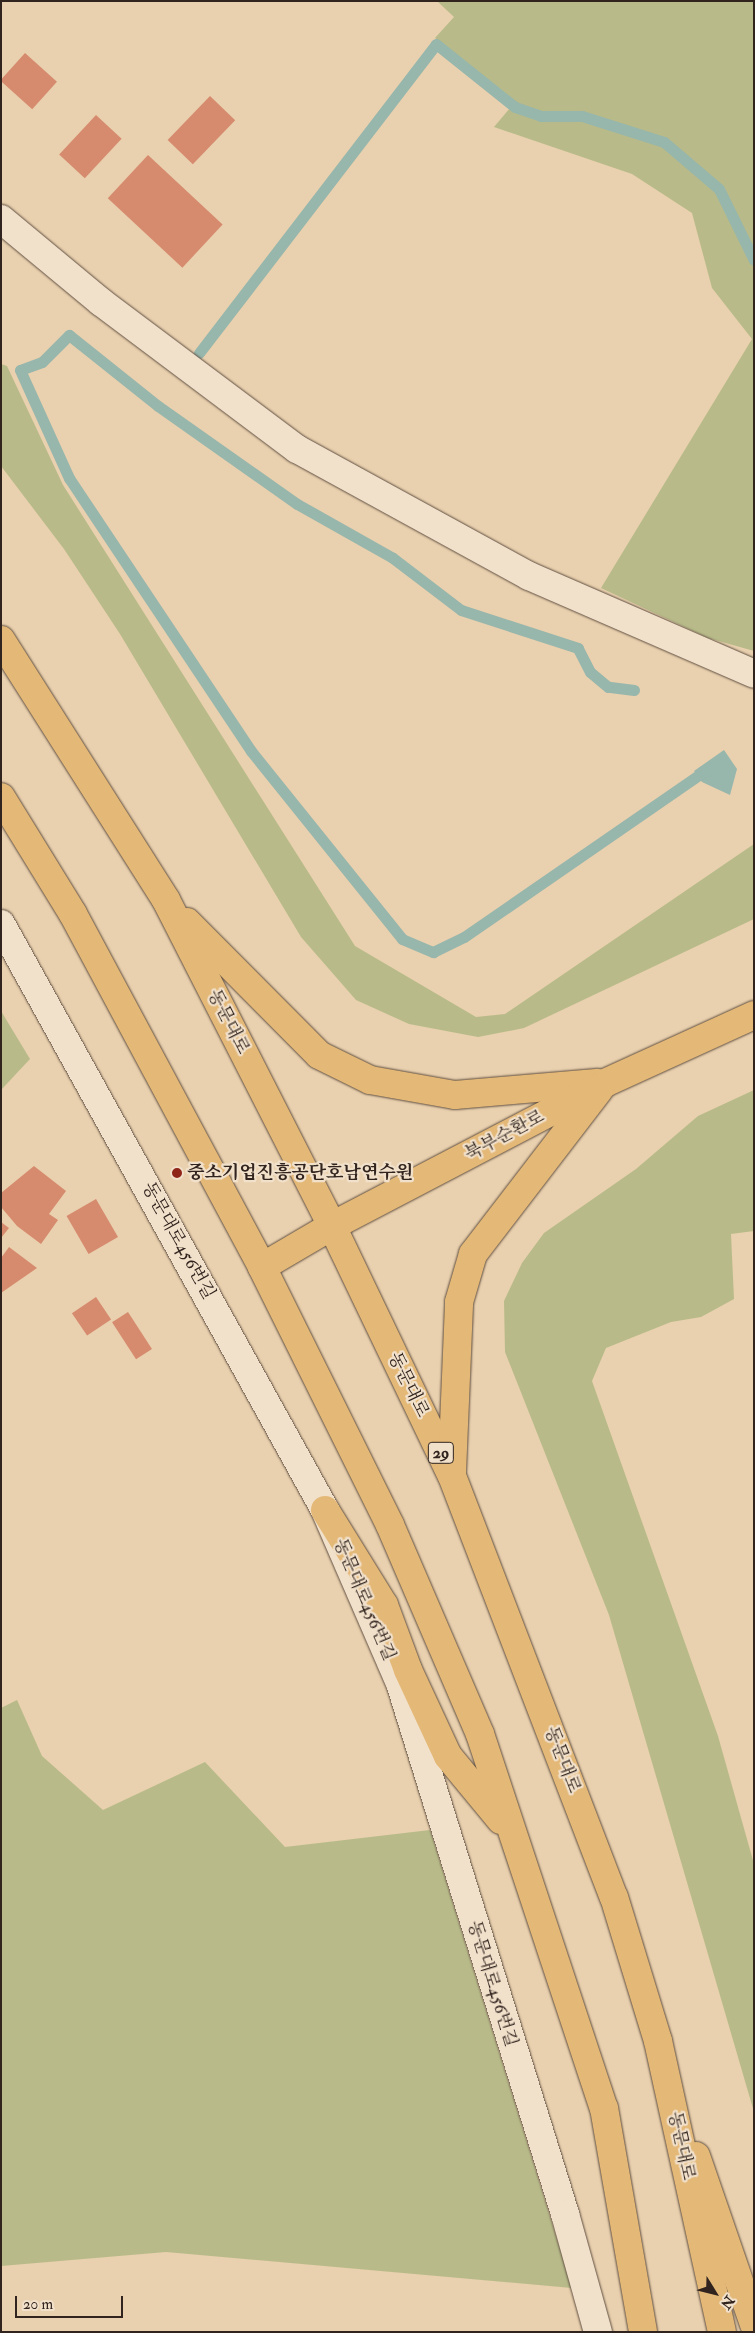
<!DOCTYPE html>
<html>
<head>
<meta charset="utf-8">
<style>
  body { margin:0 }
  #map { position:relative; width:755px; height:2333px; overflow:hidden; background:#e9d0ae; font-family:"IM FELL Double Pica","Noto Serif KR",serif }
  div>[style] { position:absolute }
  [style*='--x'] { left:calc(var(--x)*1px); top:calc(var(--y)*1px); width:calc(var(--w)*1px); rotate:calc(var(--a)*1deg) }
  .green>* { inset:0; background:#b8bb89 }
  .water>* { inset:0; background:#97b6ac }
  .stream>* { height:11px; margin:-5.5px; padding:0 5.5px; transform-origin:5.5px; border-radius:5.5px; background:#97b6ac }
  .building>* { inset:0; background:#d68b6f; transform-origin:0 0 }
  .roads { filter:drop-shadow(0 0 1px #5f4f42) drop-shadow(0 0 1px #5f4f42) }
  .minor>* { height:28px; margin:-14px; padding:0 14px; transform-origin:14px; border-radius:14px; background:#f1e0ca }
  .major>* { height:28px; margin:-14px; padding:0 14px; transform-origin:14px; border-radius:14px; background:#e4b877 }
  .dots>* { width:14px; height:14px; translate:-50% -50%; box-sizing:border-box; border:2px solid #f1e0ca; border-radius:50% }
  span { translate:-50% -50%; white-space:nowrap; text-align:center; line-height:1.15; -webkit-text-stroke:4.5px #f1e0ca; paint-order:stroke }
  .shield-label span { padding:1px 4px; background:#f1e0ca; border:1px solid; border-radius:4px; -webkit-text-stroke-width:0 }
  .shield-label { font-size:16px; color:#31241e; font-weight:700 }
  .street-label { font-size:18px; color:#31241e }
  .poi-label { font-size:18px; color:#31241e; font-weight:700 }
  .left { translate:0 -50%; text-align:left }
  .frame { position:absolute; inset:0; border:2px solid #31241e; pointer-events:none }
  .north { position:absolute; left:690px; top:2268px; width:50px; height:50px; -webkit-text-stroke:4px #f1e0ca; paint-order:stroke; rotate:126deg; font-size:14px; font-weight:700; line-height:20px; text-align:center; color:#31241e }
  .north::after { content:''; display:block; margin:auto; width:18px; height:22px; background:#31241e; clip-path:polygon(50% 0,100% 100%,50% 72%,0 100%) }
  .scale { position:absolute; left:15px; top:2296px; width:108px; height:22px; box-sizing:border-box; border:2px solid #31241e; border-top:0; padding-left:6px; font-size:15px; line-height:18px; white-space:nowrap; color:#31241e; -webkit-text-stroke:4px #f1e0ca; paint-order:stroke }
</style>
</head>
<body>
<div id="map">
  <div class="green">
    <div style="clip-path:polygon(437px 1px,754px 1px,754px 651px,708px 638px,601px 588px,752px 339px,712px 288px,692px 213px,632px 174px,494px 127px,515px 102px,435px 38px,454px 17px)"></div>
    <div style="clip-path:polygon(1px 364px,7px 366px,63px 485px,355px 946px,476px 1017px,505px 1014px,754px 844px,754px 919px,524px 1028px,478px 1037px,409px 1024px,356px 1000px,301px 937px,120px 634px,64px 549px,1px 466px)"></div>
    <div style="clip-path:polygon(1px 1011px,30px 1059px,1px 1090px)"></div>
    <div style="clip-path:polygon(754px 1090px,754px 1231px,731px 1234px,734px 1299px,701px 1317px,671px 1322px,606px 1348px,592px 1381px,718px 1736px,754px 1864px,754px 2112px,609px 1615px,505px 1352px,504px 1301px,522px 1263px,544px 1233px,636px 1169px,698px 1116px)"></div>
    <div style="clip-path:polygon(17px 1700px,42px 1756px,103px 1810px,205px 1762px,285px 1847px,430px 1830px,572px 2288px,166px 2252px,1px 2266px,1px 1708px)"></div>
  </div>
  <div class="water">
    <div style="clip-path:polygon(724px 750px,737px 769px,730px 795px,702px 782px,694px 771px)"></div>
  </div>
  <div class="stream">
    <div style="--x:199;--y:353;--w:389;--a:-52.5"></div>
    <div style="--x:436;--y:44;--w:101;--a:38.6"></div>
    <div style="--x:515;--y:107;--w:28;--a:19"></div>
    <div style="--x:541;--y:116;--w:41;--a:0"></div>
    <div style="--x:582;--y:116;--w:86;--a:17.6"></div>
    <div style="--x:664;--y:142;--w:72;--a:40.5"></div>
    <div style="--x:719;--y:189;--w:79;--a:63.8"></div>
    <div style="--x:634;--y:690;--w:26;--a:-173"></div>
    <div style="--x:608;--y:687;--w:23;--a:-140"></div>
    <div style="--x:590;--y:672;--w:27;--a:-117"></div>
    <div style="--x:578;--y:648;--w:123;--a:-162"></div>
    <div style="--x:461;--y:610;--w:86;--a:-142.6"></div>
    <div style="--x:393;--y:558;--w:110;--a:-150.6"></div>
    <div style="--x:297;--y:504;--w:170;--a:-144.8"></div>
    <div style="--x:158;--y:406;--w:114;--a:-141.4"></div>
    <div style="--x:69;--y:335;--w:38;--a:135"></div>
    <div style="--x:42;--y:362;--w:23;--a:160"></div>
    <div style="--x:20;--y:370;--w:119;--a:65.6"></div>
    <div style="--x:69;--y:478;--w:328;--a:56.3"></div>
    <div style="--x:251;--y:751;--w:241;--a:51.2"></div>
    <div style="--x:402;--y:939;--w:34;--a:23"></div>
    <div style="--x:433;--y:952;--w:34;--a:-26"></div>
    <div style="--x:464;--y:937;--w:298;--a:-34.6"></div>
  </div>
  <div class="building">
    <div style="left:25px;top:53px;width:43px;height:37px;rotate:42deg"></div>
    <div style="left:210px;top:96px;width:35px;height:61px;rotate:44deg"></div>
    <div style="left:96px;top:115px;width:35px;height:54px;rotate:43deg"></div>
    <div style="left:148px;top:155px;width:102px;height:59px;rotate:43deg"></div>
    <div style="clip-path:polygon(34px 1166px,66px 1191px,49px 1214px,58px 1220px,41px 1244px,17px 1226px,1px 1207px,1px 1193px)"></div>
    <div style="left:96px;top:1199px;width:44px;height:34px;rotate:60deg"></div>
    <div style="clip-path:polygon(1px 1222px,9px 1228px,1px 1238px)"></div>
    <div style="clip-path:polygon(9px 1247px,37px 1268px,1px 1293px,1px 1258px)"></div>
    <div style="left:96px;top:1297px;width:27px;height:29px;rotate:56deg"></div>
    <div style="left:128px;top:1312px;width:44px;height:19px;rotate:57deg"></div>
  </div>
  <div class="roads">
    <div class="minor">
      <div style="--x:1;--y:219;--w:130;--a:39.7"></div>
      <div style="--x:101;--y:302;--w:245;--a:36.9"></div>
      <div style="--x:297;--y:449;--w:264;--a:28.7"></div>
      <div style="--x:529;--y:576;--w:245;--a:23.5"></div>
      <div style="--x:1;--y:924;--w:670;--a:61.06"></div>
      <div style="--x:325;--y:1510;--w:192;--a:66.6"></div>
      <div style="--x:401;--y:1686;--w:553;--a:72.74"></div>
      <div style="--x:565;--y:2214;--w:123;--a:74.4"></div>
    </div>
    <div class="major">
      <div style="--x:1;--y:640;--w:308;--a:57.6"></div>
      <div style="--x:166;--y:900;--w:366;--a:63"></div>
      <div style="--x:332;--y:1226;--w:277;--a:64.4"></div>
      <div style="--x:452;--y:1476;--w:451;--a:69"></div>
      <div style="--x:614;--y:1897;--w:151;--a:73"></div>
      <div style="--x:658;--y:2041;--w:298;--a:77.6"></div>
      <div style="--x:1;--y:797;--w:137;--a:58.4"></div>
      <div style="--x:73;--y:914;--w:400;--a:61.8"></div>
      <div style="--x:262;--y:1267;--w:288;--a:63.6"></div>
      <div style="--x:390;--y:1525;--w:228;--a:66.7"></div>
      <div style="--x:480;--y:1734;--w:394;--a:71.7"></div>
      <div style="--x:604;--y:2108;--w:227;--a:80.1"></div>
      <div style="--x:187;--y:922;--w:187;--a:45.2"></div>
      <div style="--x:319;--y:1055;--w:57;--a:26.1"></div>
      <div style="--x:370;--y:1080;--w:86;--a:10"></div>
      <div style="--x:455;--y:1095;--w:142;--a:-4.9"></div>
      <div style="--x:262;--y:1267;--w:81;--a:-30.4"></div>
      <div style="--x:332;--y:1226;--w:308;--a:-27.6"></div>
      <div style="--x:605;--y:1083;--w:164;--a:-24.5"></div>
      <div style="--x:452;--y:1472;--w:170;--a:-87.6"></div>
      <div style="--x:459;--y:1302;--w:50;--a:-73.7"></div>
      <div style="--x:473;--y:1254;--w:207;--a:-52.5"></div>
      <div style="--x:325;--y:1510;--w:112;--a:58.2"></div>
      <div style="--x:384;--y:1605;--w:69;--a:69.7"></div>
      <div style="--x:408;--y:1670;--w:95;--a:65.1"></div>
      <div style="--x:448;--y:1756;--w:83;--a:50.4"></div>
      <div style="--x:696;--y:2156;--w:178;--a:71"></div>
    </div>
  </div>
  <div class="dots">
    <div style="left:177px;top:1173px;background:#8f2418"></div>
  </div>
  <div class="shield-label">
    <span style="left:441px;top:1453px">29</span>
  </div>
  <div class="street-label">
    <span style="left:228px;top:1022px;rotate:63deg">동문대로</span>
    <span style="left:505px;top:1136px;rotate:-28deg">북부순환로</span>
    <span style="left:178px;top:1241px;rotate:61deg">동문대로456번길</span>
    <span style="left:408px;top:1385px;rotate:64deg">동문대로</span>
    <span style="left:364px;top:1600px;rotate:67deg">동문대로456번길</span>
    <span style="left:562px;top:1760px;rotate:69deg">동문대로</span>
    <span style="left:492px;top:1984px;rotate:73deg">동문대로456번길</span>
    <span style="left:681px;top:2146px;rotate:78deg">동문대로</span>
  </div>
  <div class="poi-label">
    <span class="left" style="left:187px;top:1173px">중소기업진흥공단호남연수원</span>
  </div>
  <div class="frame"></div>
  <div class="north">N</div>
  <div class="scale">20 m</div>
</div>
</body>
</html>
